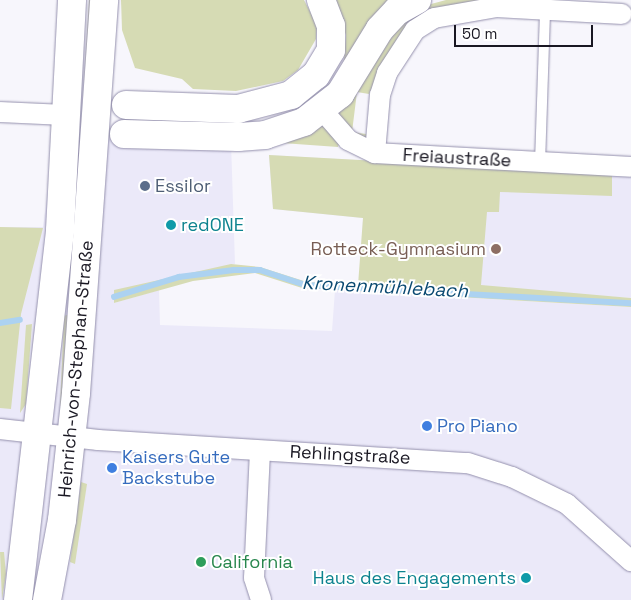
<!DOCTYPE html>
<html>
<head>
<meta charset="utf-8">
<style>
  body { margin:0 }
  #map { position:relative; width:631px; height:600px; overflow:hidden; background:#f7f6fc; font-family:"Space Grotesk",sans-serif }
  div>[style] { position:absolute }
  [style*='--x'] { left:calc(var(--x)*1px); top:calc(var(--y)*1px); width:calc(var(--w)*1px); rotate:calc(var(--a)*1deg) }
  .built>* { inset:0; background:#ebe9f9 }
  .green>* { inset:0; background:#d6dbb4 }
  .stream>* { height:5.5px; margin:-2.75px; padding:0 2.75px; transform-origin:2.75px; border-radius:2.75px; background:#acd2f1 }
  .roads { filter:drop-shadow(0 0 1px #9490ad) drop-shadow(0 0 1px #9490ad) }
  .service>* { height:10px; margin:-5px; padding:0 5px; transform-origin:5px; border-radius:5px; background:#fff }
  .minor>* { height:20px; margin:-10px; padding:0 10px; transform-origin:10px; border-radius:10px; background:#fff }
  .primary>* { height:28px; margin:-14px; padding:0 14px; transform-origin:14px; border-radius:14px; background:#fff }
  .trunk>* { height:28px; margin:-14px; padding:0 14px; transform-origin:14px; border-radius:14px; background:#fff }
  .dots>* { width:14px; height:14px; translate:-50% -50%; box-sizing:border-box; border:2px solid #fff; border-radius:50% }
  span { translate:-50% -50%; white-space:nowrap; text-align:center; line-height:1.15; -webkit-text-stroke:4px #fff; paint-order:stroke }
  .street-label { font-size:18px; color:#191722 }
  .service-label { font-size:18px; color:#4e5e75 }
  .left { translate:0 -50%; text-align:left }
  .culture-label { font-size:18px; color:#0d838f }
  .right { translate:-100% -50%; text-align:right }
  .education-label { font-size:18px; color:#785e54 }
  .shop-label { font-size:18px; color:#366cbe }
  .leisure-label { font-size:18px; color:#27864d }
  .water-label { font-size:19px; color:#0a4971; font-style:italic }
  .scale { position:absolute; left:454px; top:25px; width:139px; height:22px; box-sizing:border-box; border:2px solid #191722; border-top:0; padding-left:6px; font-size:15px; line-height:18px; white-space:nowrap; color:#191722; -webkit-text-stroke:4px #fff; paint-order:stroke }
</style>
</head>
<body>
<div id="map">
  <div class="built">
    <div style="clip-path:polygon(55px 138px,231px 142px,235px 264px,114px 291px,114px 303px,159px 290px,160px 325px,332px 331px,335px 290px,631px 307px,631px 600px,0 600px,0 227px,43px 227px)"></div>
    <div style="clip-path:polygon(269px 155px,631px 176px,631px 298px,360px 280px,363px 218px,273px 209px)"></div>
  </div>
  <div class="green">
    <div style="clip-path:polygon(89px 0,93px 0,87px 86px,84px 83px)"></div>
    <div style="clip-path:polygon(121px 0,304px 0,317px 25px,316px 39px,298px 70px,283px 81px,236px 91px,193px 89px,182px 79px,135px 68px,122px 30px)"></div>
    <div style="clip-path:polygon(332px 0,397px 0,342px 75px,308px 109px,269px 124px,226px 125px,262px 122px,302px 109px,336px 78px,344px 60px,346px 35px)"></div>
    <div style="clip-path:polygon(446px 0,554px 0,631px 10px,533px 2px,423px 13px,397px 39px,369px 94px,357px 92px,352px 132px,366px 134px,367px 139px,357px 140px,339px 116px,339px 108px,391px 30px,420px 7px)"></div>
    <div style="clip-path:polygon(315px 125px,325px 126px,339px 143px,338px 147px,282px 143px)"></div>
    <div style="clip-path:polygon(269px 155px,612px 174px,612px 196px,500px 192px,499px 212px,487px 212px,481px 285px,631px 298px,631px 307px,302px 288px,255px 273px,193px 281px,114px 303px,114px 290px,231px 264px,260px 267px,307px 282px,358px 285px,363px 218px,273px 209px)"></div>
    <div style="clip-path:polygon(0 227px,43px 228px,21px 314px,11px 409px,0 408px)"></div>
    <div style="clip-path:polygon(72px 313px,63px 406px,60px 406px,64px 316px)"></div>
    <div style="clip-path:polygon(32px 324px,26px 404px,20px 413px,26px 325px)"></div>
    <div style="clip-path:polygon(81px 482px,87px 484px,75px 564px,70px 562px)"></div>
    <div style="clip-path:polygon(0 552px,4px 552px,6px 574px,2px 600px)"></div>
  </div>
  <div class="stream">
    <div style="--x:114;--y:297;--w:68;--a:-17.1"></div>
    <div style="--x:179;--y:277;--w:55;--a:-7.3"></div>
    <div style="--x:234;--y:270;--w:26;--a:0"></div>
    <div style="--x:260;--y:270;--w:48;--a:18.1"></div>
    <div style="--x:306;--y:285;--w:325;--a:3.2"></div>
    <div style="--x:0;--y:323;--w:20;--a:-9"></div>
  </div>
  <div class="roads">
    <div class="service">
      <div style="--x:540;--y:163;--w:154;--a:-88.1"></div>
    </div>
    <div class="minor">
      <div style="--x:323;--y:111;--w:38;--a:49"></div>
      <div style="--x:348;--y:140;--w:30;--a:26"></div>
      <div style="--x:375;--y:153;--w:256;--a:3.1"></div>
      <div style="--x:0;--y:112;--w:66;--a:2.6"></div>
      <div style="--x:375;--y:153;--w:58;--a:-85.1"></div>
      <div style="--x:380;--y:95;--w:23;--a:-72"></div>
      <div style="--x:387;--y:73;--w:51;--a:-56.9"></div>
      <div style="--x:415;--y:30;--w:22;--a:-32"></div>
      <div style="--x:434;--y:18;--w:64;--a:-9.9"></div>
      <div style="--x:497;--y:7;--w:125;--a:3.2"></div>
      <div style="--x:0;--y:429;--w:99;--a:6.4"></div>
      <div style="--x:98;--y:440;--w:371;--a:3.6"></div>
      <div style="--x:468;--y:463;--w:46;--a:17.7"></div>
      <div style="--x:512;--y:477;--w:61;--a:26.1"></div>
      <div style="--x:567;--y:504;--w:86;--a:41.7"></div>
      <div style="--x:260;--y:451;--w:127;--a:92.7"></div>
      <div style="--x:254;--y:578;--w:23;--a:72"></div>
    </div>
    <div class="primary">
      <div style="--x:18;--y:600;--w:372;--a:-83.5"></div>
      <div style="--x:60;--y:230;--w:230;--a:-87"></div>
      <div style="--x:47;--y:600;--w:81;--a:-79.4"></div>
      <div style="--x:62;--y:520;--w:128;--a:-83.7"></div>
      <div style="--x:76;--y:393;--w:394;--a:-85.9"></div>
    </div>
    <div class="trunk">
      <div style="--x:126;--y:105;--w:112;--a:2"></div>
      <div style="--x:238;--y:109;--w:55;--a:-14.8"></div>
      <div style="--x:291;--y:95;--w:32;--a:-39"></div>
      <div style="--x:316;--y:75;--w:29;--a:-59"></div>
      <div style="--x:331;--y:50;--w:24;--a:-90"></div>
      <div style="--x:331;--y:26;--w:28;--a:-111"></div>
      <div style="--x:124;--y:134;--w:114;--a:1.5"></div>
      <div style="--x:238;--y:137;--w:27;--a:-4"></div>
      <div style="--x:265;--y:135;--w:41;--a:-18.4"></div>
      <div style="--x:304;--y:122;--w:46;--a:-37.9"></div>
      <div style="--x:340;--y:94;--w:76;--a:-58.4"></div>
      <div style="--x:380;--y:29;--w:25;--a:-47"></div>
      <div style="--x:397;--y:11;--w:23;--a:-29"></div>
    </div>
  </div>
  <div class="dots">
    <div style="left:145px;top:186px;background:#5c6f8a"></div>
    <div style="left:171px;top:225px;background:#0f9aa8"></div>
    <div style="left:496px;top:249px;background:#8d6e63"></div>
    <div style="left:427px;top:426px;background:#3f7fe0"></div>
    <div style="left:112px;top:468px;background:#3f7fe0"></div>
    <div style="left:201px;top:562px;background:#2e9e5b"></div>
    <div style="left:526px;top:578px;background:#0f9aa8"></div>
  </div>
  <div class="street-label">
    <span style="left:457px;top:158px;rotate:3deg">Freiaustraße</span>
    <span style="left:76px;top:369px;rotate:-85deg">Heinrich-von-Stephan-Straße</span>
    <span style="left:350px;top:455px;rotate:3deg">Rehlingstraße</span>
  </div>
  <div class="service-label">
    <span class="left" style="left:155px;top:186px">Essilor</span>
  </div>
  <div class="culture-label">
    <span class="left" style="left:181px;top:225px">redONE</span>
    <span class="right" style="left:516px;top:578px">Haus des Engagements</span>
  </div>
  <div class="education-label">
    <span class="right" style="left:486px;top:249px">Rotteck-Gymnasium</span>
  </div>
  <div class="shop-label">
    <span class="left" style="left:437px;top:426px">Pro Piano</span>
    <span class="left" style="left:122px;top:468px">Kaisers Gute<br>Backstube</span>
  </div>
  <div class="leisure-label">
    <span class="left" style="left:211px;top:562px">California</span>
  </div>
  <div class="water-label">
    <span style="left:385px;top:287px;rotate:3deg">Kronenmühlebach</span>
  </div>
  <div class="scale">50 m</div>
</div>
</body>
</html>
